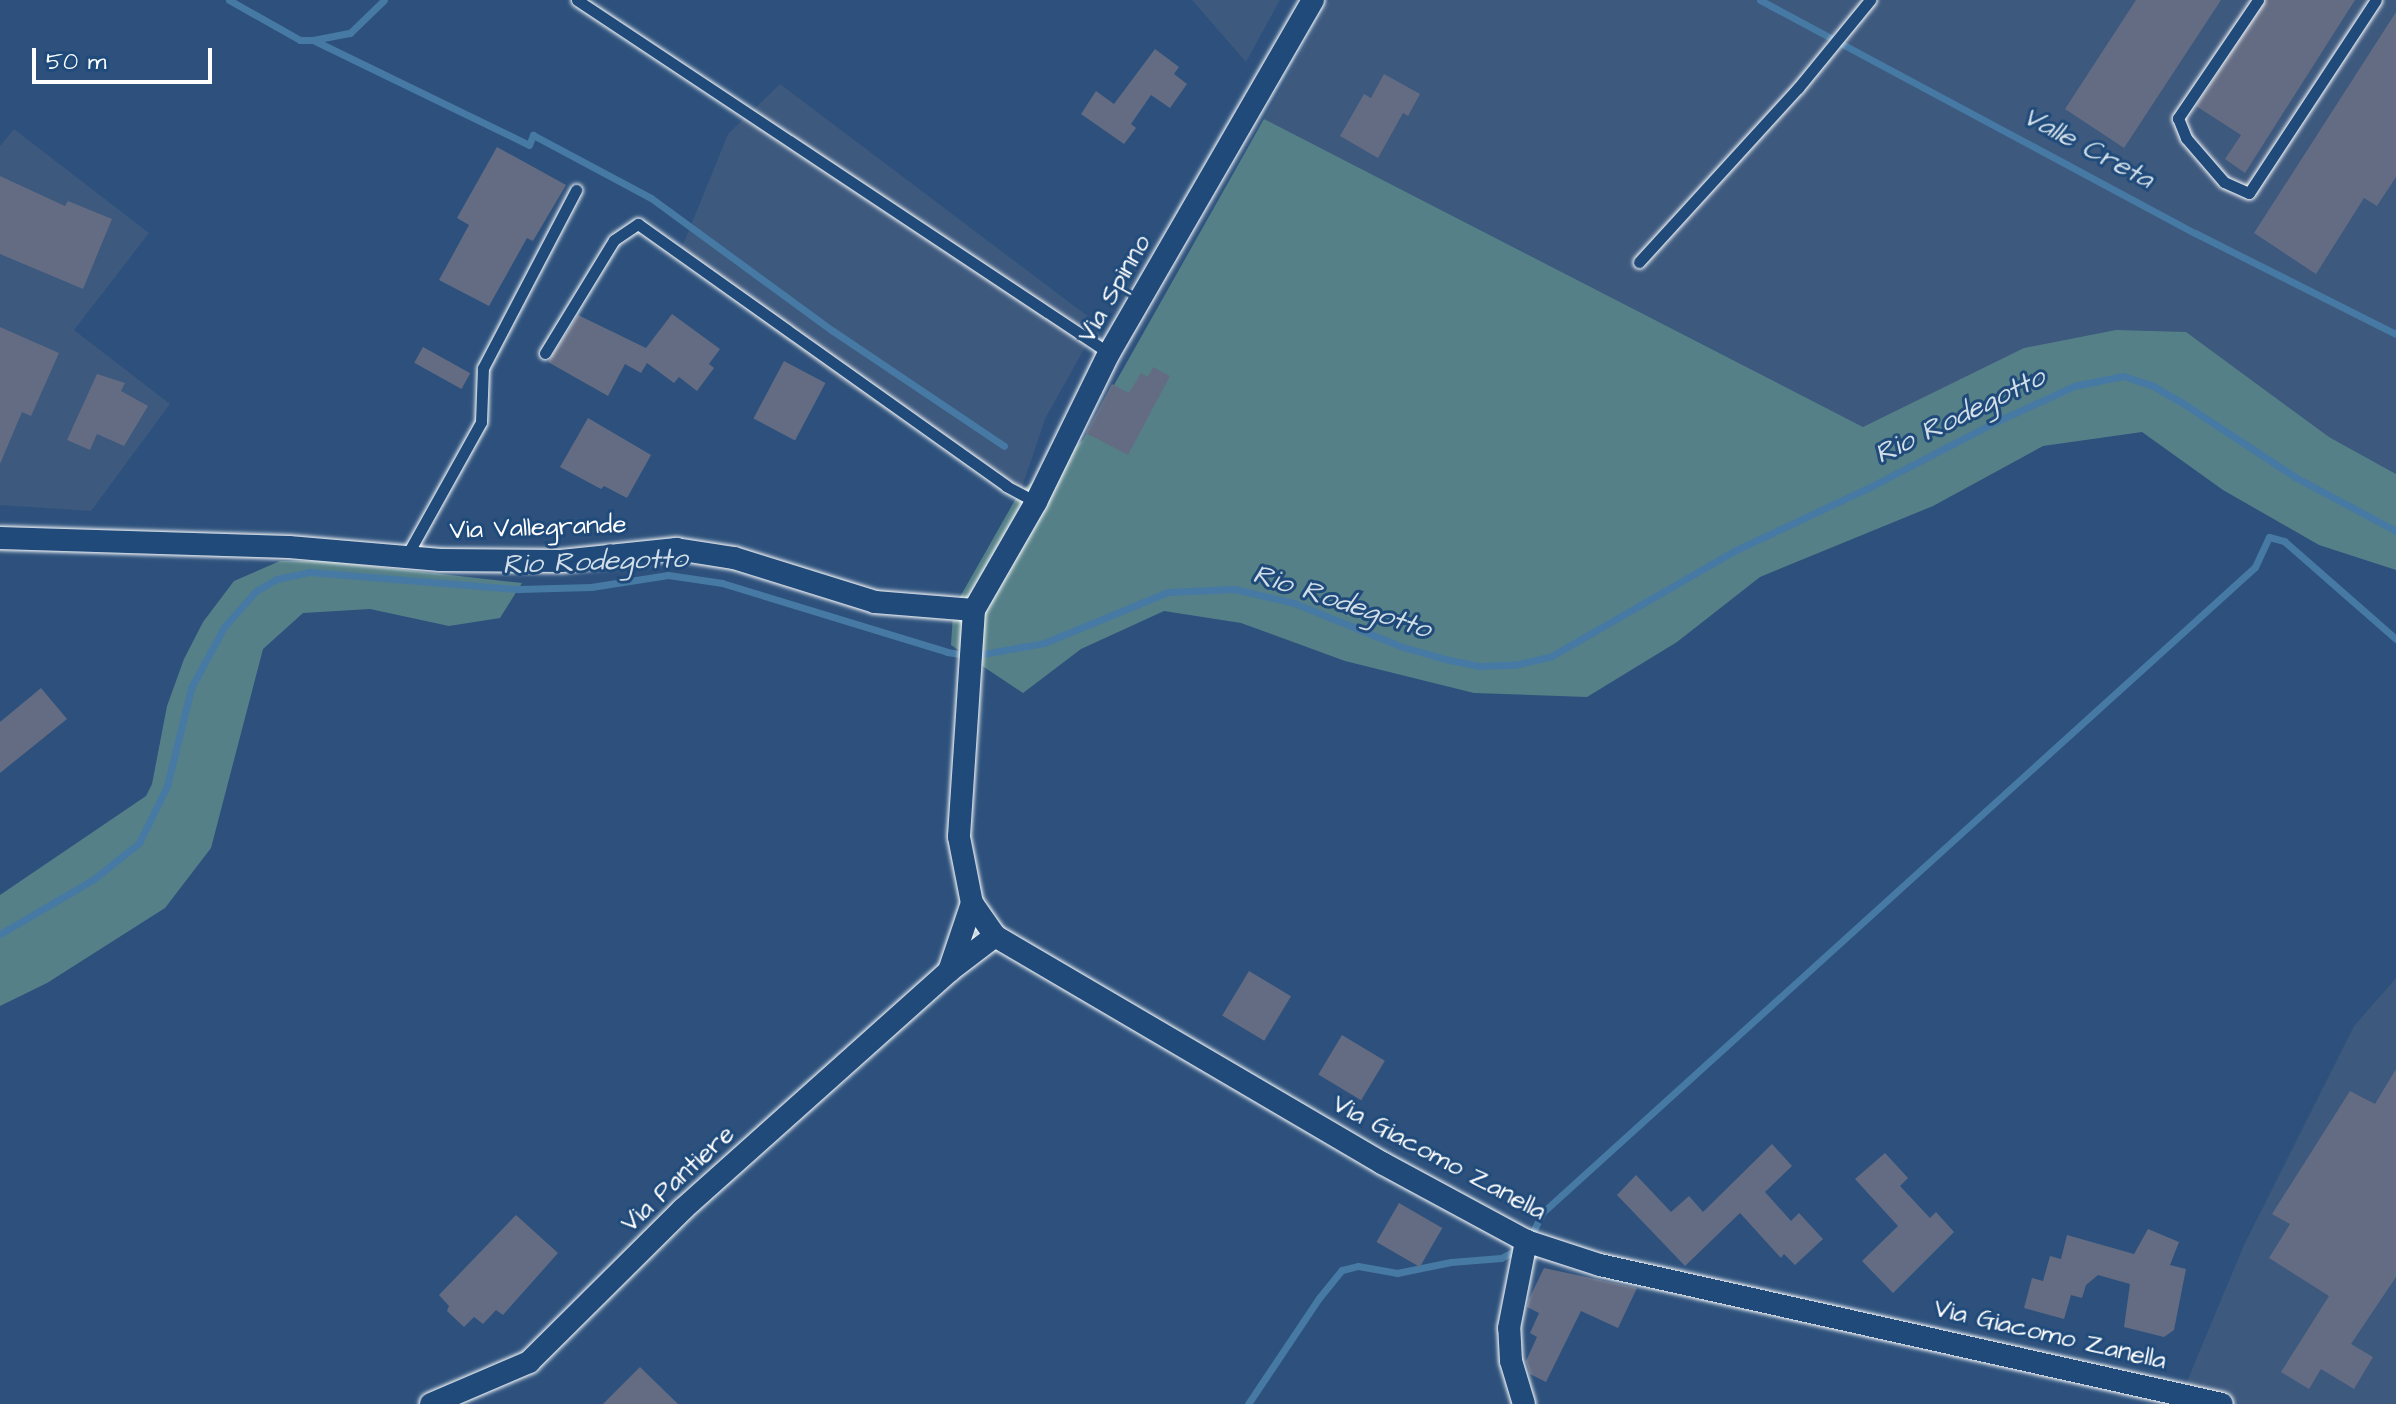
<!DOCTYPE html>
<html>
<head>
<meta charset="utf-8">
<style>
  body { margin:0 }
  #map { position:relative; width:2396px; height:1404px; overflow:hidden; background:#2d517c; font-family:"Architects Daughter",sans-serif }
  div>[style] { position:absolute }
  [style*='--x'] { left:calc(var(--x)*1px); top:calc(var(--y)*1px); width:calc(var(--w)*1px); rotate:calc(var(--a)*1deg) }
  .built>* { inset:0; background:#3d597e }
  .green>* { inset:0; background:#558088 }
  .stream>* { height:7px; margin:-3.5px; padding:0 3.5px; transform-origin:3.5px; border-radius:3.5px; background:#4679a3 }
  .building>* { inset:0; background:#636c83; transform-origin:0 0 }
  .roads { filter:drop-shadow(0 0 2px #fff) drop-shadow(0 0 2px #fff) }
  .service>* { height:11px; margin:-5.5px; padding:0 5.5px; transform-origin:5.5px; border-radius:5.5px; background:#1f4a7a }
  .minor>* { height:22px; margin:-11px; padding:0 11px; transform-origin:11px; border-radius:11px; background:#1f4a7a }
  span { translate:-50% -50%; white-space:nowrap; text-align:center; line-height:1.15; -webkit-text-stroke:6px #1f4a7a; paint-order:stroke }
  .street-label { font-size:26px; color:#fff }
  .water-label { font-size:28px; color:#d1dee8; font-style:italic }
  .scale { position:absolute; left:32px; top:48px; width:180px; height:36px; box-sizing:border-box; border:4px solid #fff; border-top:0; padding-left:10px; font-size:24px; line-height:28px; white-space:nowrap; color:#fff; -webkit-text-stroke:6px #1f4a7a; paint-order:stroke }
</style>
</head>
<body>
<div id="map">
  <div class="built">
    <div style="clip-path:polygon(1192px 0,1280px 0,1246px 62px)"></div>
    <div style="clip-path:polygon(1330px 0,2396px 0,2396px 474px,2329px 437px,1923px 401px,1863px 427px,1264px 119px)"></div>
    <div style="clip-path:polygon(780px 84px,1098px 324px,1045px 419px,1020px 493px,844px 384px,678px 257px,728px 134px)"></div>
    <div style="clip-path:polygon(14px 129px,149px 233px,74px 330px,170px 404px,91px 511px,0 505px,0 146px)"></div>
    <div style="clip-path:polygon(2396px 978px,2396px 1404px,2205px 1404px,2180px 1398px,2244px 1245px,2354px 1026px)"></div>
  </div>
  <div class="green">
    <div style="clip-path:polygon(1264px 119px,1863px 427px,2024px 348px,2116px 330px,2186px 332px,2329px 437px,2396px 474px,2396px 570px,2319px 545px,2223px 490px,2142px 432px,2043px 446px,1933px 506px,1760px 577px,1677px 642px,1587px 697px,1474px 693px,1345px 661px,1241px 623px,1164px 611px,1081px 649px,1023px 693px,951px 645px,953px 615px,960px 597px,1019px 493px,1083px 440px)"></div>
    <div style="clip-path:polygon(280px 561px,326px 561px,522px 583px,500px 618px,449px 626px,370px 609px,303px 613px,263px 649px,211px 848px,165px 908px,47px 983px,0 1006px,0 895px,146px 796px,152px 784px,167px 706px,184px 659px,203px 622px,234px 581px)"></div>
  </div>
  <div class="stream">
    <div style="--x:229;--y:0;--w:81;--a:29.4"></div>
    <div style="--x:300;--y:40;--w:13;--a:0"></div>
    <div style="--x:313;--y:40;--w:38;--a:-11"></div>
    <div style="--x:350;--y:33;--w:47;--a:-44.1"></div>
    <div style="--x:1760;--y:0;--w:493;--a:28.2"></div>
    <div style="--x:2195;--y:233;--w:225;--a:26.7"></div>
    <div style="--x:313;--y:40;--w:240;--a:25.9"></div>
    <div style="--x:529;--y:145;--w:11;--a:-68"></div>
    <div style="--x:533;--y:135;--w:134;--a:28.1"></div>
    <div style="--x:651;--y:198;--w:225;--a:36.2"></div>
    <div style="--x:833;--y:331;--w:206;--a:33.9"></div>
    <div style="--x:0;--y:934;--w:109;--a:-30.3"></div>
    <div style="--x:94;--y:879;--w:58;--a:-38.7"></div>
    <div style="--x:139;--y:843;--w:64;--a:-63.8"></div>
    <div style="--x:167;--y:786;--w:101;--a:-76.2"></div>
    <div style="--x:191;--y:688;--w:69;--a:-61.6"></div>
    <div style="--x:224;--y:627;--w:48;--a:-48.4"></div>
    <div style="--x:256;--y:591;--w:24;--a:-30"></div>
    <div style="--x:277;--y:579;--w:34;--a:-12"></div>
    <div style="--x:310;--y:572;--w:210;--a:4.7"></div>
    <div style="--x:519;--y:589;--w:72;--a:-1.6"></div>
    <div style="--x:591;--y:587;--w:78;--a:-8.9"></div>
    <div style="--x:668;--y:575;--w:55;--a:8.4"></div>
    <div style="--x:722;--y:583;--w:235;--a:17"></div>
    <div style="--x:947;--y:652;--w:25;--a:9"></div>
    <div style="--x:972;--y:656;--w:73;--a:-10.2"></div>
    <div style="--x:1044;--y:643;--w:134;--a:-22.4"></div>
    <div style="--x:1168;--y:592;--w:66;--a:-2.6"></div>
    <div style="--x:1234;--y:589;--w:62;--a:13.1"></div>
    <div style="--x:1294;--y:603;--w:118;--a:22"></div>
    <div style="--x:1403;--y:647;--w:48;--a:15.8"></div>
    <div style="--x:1449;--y:660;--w:31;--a:11"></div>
    <div style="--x:1479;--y:666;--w:35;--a:-2"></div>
    <div style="--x:1514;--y:665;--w:37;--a:-13"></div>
    <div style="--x:1550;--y:657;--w:212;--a:-29.9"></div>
    <div style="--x:1734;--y:551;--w:153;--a:-25.2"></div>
    <div style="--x:1872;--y:486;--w:132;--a:-27.5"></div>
    <div style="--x:1989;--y:425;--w:94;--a:-24.6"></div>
    <div style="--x:2074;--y:386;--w:50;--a:-11.5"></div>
    <div style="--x:2123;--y:376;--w:32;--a:18"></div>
    <div style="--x:2153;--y:386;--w:32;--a:30"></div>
    <div style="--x:2181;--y:402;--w:136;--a:33.3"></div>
    <div style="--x:2295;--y:477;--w:115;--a:28.1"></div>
    <div style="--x:1530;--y:1238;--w:28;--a:-64"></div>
    <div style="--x:1542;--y:1213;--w:962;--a:-42.18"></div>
    <div style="--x:2255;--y:567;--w:33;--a:-65"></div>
    <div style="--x:2269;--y:537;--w:16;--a:15"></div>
    <div style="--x:2284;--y:541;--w:149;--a:41.2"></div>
    <div style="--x:1248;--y:1404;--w:128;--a:-56.2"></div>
    <div style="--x:1319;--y:1298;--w:36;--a:-51"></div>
    <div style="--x:1342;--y:1270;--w:16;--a:-14"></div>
    <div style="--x:1358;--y:1266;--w:40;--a:10"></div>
    <div style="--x:1397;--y:1273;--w:55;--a:-11.5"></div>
    <div style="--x:1451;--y:1262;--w:50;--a:-4.6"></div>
    <div style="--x:1501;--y:1258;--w:20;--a:-27"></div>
  </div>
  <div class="building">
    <div style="clip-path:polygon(2136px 0,2221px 0,2124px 148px,2065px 109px)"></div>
    <div style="clip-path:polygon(2266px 0,2355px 0,2245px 173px,2225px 159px,2241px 135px,2196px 106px)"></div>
    <div style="clip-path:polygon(2396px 12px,2396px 177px,2377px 206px,2364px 198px,2316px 274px,2254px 233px)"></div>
    <div style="clip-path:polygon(1155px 49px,1179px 67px,1174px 74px,1187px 84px,1170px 108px,1151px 95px,1131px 124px,1136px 128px,1124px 144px,1081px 114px,1096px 91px,1114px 104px)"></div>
    <div style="clip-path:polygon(1384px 74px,1420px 94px,1408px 116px,1403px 113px,1378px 158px,1340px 136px,1364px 94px,1371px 98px)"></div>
    <div style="clip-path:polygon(497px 147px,566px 185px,533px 241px,527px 238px,489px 306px,439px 280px,469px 225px,457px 218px)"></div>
    <div style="clip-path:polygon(0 176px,65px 206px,68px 201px,112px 219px,83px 289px,0 254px)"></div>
    <div style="clip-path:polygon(672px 314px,720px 349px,709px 364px,714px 368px,697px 391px,679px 377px,674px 383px,647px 363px,641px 373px,625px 364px,608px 396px,548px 362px,578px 315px,646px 348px)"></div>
    <div style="clip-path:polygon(0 327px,59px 353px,31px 416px,22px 412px,0 464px)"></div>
    <div style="left:423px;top:347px;width:54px;height:18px;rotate:29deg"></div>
    <div style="left:784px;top:361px;width:47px;height:65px;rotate:28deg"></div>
    <div style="clip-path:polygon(1153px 367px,1170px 376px,1128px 455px,1086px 433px,1112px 384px,1129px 393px,1141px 373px,1148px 377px)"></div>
    <div style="clip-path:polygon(97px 374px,125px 383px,121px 391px,148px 406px,124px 446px,97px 434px,90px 450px,67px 440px)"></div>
    <div style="clip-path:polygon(588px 418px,651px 455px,627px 498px,604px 486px,601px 489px,560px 467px)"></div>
    <div style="clip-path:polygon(41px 688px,67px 719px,0 773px,0 722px)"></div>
    <div style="left:1249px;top:971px;width:49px;height:52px;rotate:31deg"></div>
    <div style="left:1342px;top:1035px;width:50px;height:46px;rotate:31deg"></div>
    <div style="clip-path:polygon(2396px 1069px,2396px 1277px,2351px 1344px,2373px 1357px,2354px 1389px,2321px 1369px,2309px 1389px,2281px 1372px,2329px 1296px,2269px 1258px,2290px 1224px,2272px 1214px,2350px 1091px,2375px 1104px)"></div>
    <div style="clip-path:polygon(1772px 1144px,1792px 1166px,1765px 1192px,1791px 1221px,1799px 1213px,1823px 1239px,1795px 1265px,1784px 1254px,1781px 1258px,1740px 1213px,1685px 1266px,1617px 1195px,1636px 1175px,1671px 1212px,1689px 1196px,1703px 1212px)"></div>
    <div style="clip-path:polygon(1885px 1153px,1908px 1178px,1900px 1186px,1930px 1218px,1936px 1212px,1954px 1232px,1893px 1293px,1862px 1261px,1898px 1226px,1855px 1179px)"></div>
    <div style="left:1399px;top:1203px;width:50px;height:45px;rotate:30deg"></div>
    <div style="clip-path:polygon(516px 1215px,558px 1253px,503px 1315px,496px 1310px,483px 1324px,474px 1317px,464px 1327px,447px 1311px,449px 1306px,439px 1295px)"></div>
    <div style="clip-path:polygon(2148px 1229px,2179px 1242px,2170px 1265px,2186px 1269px,2174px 1330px,2164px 1337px,2124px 1327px,2130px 1284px,2098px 1275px,2086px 1285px,2082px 1298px,2071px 1295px,2064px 1319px,2024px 1308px,2032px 1278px,2043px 1281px,2050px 1256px,2061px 1259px,2067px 1235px,2134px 1254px)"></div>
    <div style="clip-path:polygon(1544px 1268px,1637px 1288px,1618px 1328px,1581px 1311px,1546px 1382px,1530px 1374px,1526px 1361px,1537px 1337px,1530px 1333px,1539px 1313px,1527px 1307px,1529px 1299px)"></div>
    <div style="clip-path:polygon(640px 1367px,678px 1404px,603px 1404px)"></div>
  </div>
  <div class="roads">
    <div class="service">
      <div style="--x:577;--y:0;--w:638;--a:33.57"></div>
      <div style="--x:2258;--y:0;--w:143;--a:124.1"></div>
      <div style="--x:2178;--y:118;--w:22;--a:68"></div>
      <div style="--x:2186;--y:138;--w:58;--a:49.2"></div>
      <div style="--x:2224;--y:182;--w:27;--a:24"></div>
      <div style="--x:2249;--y:193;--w:231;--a:-56.7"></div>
      <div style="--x:1639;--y:262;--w:236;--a:-47.6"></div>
      <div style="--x:1798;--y:88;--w:114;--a:-50.7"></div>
      <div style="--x:545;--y:353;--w:132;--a:-58.6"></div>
      <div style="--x:614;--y:240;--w:29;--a:-34"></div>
      <div style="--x:638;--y:224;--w:452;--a:35.4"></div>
      <div style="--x:1006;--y:486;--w:34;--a:28"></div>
      <div style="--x:406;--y:557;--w:154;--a:-60.9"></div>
      <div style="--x:481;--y:422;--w:54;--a:-87.9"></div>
      <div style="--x:483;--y:368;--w:201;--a:-62.4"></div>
    </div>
    <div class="minor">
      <div style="--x:1313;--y:0;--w:408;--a:120"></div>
      <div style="--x:1109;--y:353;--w:166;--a:116.1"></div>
      <div style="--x:1036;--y:502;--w:125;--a:119.9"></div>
      <div style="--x:974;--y:610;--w:227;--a:93.8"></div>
      <div style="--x:959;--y:837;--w:67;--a:78.9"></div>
      <div style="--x:972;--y:903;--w:40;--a:55.1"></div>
      <div style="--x:995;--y:936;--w:449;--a:30.4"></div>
      <div style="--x:1382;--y:1163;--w:164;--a:28.4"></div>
      <div style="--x:1526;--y:1241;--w:78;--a:18"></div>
      <div style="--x:1600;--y:1265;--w:637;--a:12.6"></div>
      <div style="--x:0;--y:538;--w:289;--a:1.8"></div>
      <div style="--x:289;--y:547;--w:152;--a:4.9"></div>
      <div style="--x:440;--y:560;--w:121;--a:0.5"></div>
      <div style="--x:561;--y:561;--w:116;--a:-6"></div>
      <div style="--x:676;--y:549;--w:59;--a:8.8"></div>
      <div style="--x:734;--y:558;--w:148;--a:17.3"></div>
      <div style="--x:875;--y:602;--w:99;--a:4.6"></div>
      <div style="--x:949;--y:971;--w:72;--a:-71.3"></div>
      <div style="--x:431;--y:1404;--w:107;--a:-23.2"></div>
      <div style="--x:529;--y:1362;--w:217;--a:-44.8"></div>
      <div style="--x:683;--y:1209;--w:357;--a:-41.8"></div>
      <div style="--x:949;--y:971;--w:58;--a:-37.3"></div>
      <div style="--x:1524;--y:1404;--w:45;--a:-106.8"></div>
      <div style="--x:1511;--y:1361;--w:33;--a:-93"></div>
      <div style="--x:1509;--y:1328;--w:89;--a:-78.9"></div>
    </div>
  </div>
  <div class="street-label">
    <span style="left:1115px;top:289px;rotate:-60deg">Via Spinno</span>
    <span style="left:538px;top:528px;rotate:-2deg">Via Vallegrande</span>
    <span style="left:1439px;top:1158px;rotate:28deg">Via Giacomo Zanella</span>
    <span style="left:678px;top:1179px;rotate:-43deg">Via Pantiere</span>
    <span style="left:2050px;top:1335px;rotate:13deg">Via Giacomo Zanella</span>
  </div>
  <div class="water-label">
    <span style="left:2088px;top:148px;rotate:28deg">Valle Creta</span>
    <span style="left:1960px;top:416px;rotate:-26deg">Rio Rodegotto</span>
    <span style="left:595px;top:562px;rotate:-2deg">Rio Rodegotto</span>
    <span style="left:1342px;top:602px;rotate:18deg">Rio Rodegotto</span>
  </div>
  <div class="scale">50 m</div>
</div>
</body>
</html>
